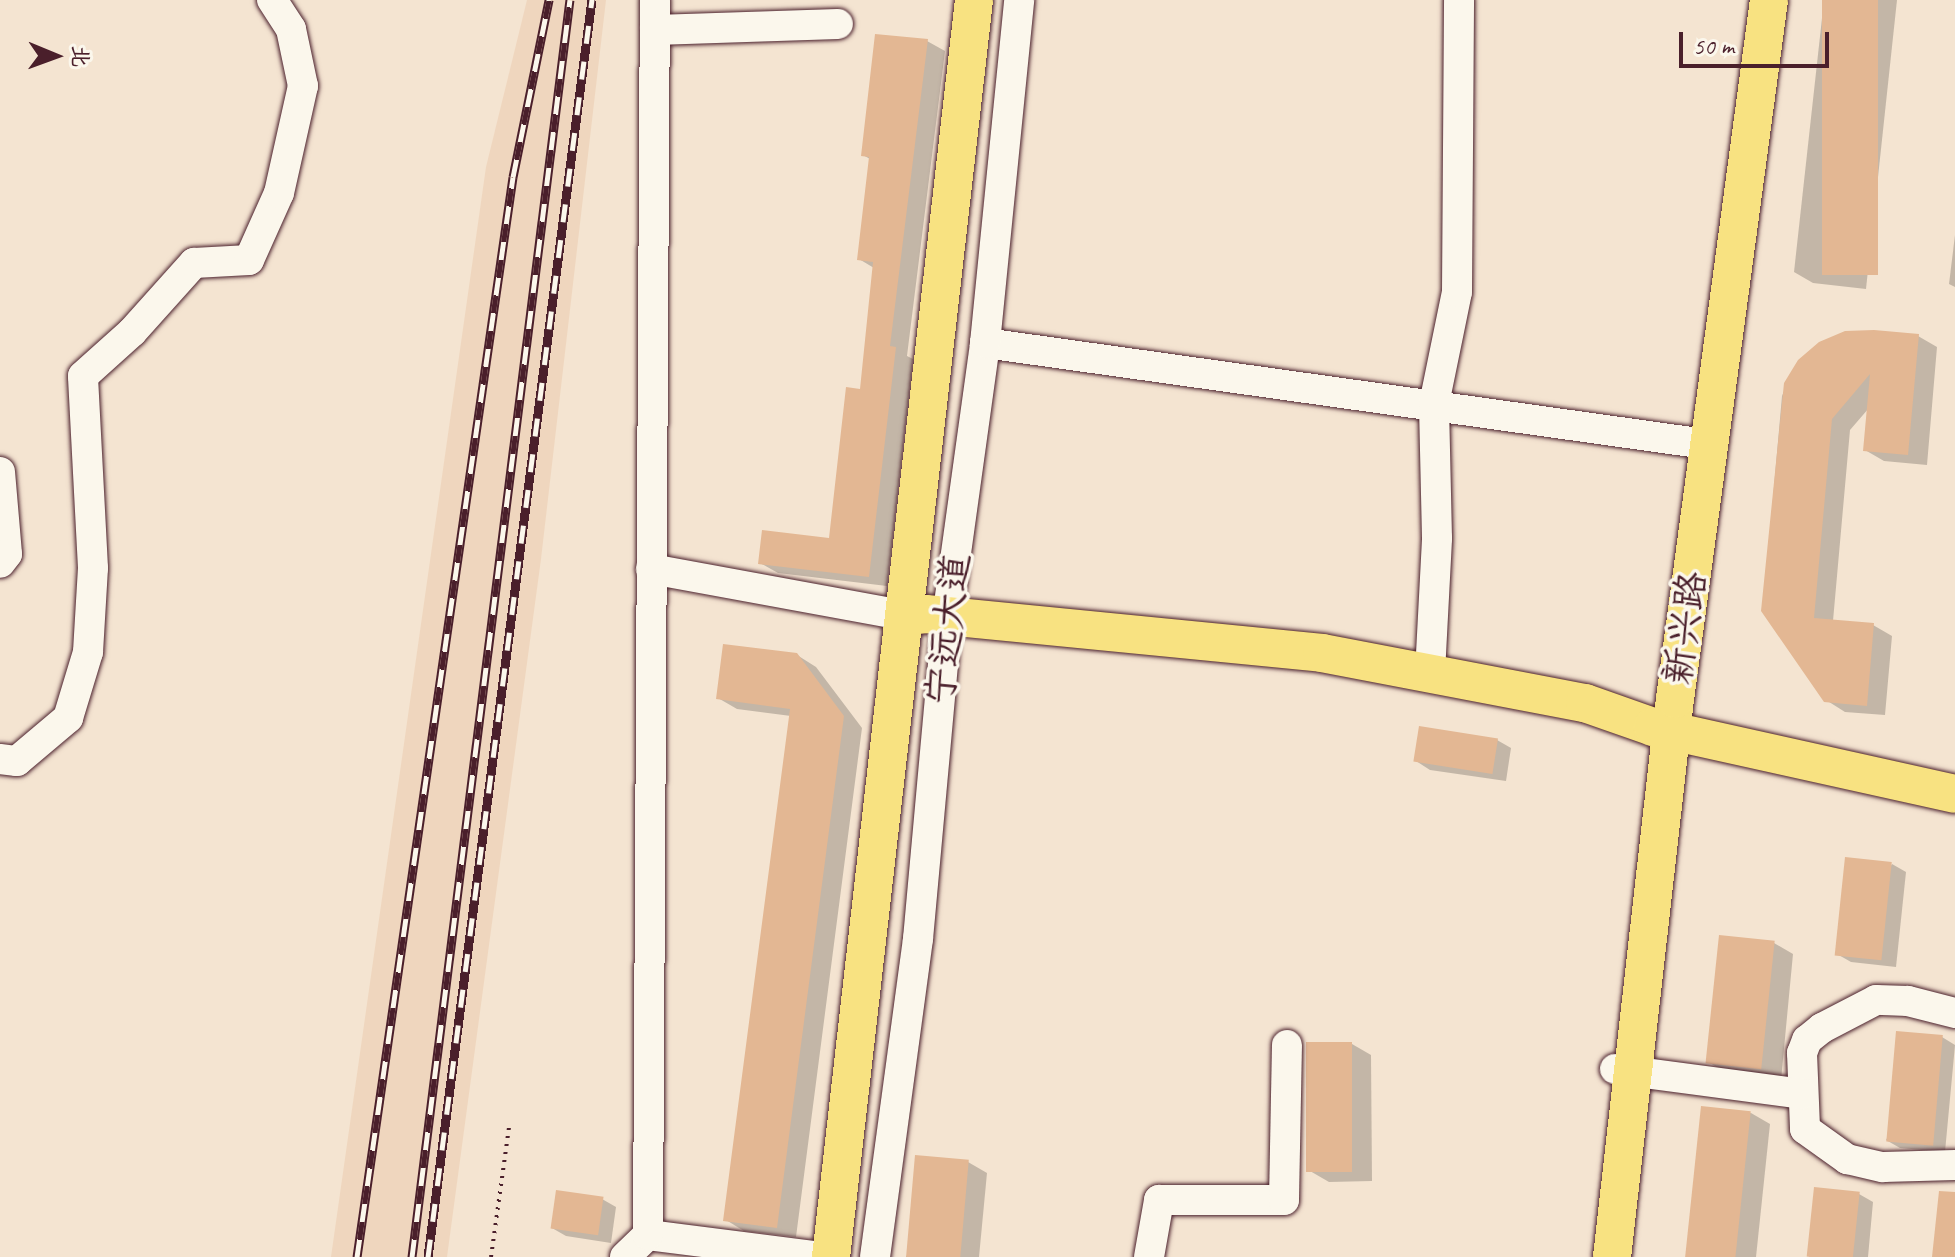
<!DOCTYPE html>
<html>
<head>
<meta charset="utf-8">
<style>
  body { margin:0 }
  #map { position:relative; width:1955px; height:1257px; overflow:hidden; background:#f4e4d1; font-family:Caveat,"LXGW WenKai TC",sans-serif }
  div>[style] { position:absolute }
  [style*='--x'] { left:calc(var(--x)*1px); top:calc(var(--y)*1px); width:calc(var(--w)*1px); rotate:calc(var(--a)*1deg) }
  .built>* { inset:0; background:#efd6be }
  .shadow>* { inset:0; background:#0003 }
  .building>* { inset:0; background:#e3b793; transform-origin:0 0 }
  .path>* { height:4px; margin-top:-2px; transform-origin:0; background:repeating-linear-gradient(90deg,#4a1f2b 0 2px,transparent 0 8px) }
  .roads { filter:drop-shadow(0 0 2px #4a1f2b) drop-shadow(0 0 2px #4a1f2b) }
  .minor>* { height:30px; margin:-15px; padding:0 15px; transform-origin:15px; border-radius:15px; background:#fbf7ec }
  .major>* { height:38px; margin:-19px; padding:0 19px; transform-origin:19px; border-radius:19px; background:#f8e281 }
  .rail>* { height:9px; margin-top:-4.5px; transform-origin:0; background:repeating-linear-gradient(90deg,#fbf7ec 0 18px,#4a1f2b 0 36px); box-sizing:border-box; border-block:2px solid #4a1f2b }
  span { translate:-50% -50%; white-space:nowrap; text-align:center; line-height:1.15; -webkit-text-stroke:7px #fbf7ec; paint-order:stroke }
  .street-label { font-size:38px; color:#4a1f2b }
  .north { position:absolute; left:16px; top:16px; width:80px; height:80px; -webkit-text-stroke:6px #fbf7ec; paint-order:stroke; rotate:91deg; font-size:22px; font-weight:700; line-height:32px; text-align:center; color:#4a1f2b }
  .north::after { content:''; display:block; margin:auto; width:28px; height:36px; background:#4a1f2b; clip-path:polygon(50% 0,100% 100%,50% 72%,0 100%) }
  .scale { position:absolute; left:1679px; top:32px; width:150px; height:36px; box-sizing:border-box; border:4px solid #4a1f2b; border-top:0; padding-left:10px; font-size:24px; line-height:28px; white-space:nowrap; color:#4a1f2b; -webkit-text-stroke:6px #fbf7ec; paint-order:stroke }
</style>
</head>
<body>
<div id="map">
  <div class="built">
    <div style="clip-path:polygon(527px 0,606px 0,541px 559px,447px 1257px,331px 1257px,486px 167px)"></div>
  </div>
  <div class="shadow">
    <div style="clip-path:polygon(1824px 0,1897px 0,1866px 289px,1813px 283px,1794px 272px)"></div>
    <div style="clip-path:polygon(927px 41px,945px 51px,907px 356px,913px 359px,887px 586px,778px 573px,760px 563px,831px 540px,861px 391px,874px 268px,859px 259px,870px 159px,863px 155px)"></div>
    <div style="clip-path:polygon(1955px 235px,1955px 287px,1949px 284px)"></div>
    <div style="clip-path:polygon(1918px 336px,1937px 347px,1927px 465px,1884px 461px,1865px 450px,1869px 408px,1850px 430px,1833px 621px,1873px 625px,1892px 636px,1885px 715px,1845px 712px,1826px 700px,1763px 611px,1782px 396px,1792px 372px)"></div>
    <div style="clip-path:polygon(797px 655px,816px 667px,862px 728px,796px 1237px,744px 1231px,726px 1220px,791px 716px,737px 709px,718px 698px)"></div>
    <div style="clip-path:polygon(1497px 740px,1511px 748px,1506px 781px,1430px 770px,1416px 761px)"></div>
    <div style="clip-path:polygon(1892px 864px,1906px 872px,1896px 967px,1851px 962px,1837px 954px)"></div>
    <div style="clip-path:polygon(1774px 943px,1793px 954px,1781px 1080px,1727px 1073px,1708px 1062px)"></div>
    <div style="clip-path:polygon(1942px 1037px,1955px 1045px,1945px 1152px,1900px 1148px,1886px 1140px)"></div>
    <div style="clip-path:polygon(1352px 1044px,1371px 1055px,1372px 1181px,1329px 1182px,1310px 1171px)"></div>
    <div style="clip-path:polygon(1703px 1108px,1751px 1113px,1770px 1124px,1756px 1257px,1688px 1257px)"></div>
    <div style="clip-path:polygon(968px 1162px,987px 1173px,979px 1257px,906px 1257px)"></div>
    <div style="clip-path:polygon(1859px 1194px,1873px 1202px,1868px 1257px,1809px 1257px)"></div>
    <div style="clip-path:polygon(602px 1199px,616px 1207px,611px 1243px,566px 1236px,552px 1228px)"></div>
  </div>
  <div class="building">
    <div style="left:1822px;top:0;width:56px;height:275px"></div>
    <div style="clip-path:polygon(875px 34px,928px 39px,890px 346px,896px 347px,869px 577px,758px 564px,762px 530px,829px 538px,846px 387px,860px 389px,873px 262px,857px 260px,869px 157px,861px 156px)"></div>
    <div style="clip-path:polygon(1874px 330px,1919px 334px,1908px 455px,1863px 451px,1870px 374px,1832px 419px,1814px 618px,1874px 623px,1867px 706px,1824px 702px,1761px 611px,1784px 383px,1798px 360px,1819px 342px,1845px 331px)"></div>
    <div style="clip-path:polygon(723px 644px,797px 653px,844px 716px,777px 1228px,723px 1221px,790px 709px,716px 699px)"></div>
    <div style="left:1419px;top:726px;width:80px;height:36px;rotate:9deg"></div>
    <div style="left:1845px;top:857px;width:47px;height:99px;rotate:6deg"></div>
    <div style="left:1719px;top:935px;width:56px;height:129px;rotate:6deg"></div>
    <div style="left:1896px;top:1031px;width:47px;height:111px;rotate:5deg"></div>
    <div style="left:1306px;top:1042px;width:46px;height:130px"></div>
    <div style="left:1701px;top:1106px;width:50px;height:152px;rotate:6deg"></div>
    <div style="left:915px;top:1155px;width:54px;height:103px;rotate:5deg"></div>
    <div style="left:1814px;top:1187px;width:46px;height:70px;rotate:6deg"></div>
    <div style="left:556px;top:1190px;width:48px;height:39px;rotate:8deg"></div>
    <div style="clip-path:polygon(1939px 1191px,1955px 1192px,1955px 1257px,1932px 1257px)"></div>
  </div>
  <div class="path">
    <div style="--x:491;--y:1257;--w:131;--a:-82.1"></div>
  </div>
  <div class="roads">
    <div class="minor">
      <div style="--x:655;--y:30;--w:183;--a:-1.9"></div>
      <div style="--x:985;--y:343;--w:713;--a:7.98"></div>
      <div style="--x:0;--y:472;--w:82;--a:85.1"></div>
      <div style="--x:7;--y:554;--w:11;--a:128"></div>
      <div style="--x:651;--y:569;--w:261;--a:10.4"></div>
      <div style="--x:1430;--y:673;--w:135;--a:-87"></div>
      <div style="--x:1437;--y:538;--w:134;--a:-91.3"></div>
      <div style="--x:1434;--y:404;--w:114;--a:-78.4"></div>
      <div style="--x:1457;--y:292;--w:292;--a:-89.6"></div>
      <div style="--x:0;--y:759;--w:17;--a:7"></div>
      <div style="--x:17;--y:761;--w:67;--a:-40.1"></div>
      <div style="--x:68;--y:718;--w:69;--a:-73.1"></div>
      <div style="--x:88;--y:652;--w:84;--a:-86.6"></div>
      <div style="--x:93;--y:568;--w:192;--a:-93"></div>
      <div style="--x:83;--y:376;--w:66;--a:-41.9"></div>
      <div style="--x:132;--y:332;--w:93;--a:-48.1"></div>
      <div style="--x:194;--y:263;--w:55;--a:-3.1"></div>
      <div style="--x:249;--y:260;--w:73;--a:-65.9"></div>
      <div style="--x:279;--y:193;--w:110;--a:-77.4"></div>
      <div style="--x:303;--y:86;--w:58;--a:-101.9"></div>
      <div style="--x:291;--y:29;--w:35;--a:-123"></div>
      <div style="--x:1955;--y:1013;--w:49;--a:-165.7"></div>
      <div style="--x:1908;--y:1001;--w:32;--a:-178"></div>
      <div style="--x:1876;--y:1000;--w:61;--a:152.6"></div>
      <div style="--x:1822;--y:1028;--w:19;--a:141"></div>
      <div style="--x:1807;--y:1040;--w:14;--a:111"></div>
      <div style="--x:1802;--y:1053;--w:76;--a:87.7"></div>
      <div style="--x:1805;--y:1129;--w:52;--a:35.5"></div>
      <div style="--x:1847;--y:1159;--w:37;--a:13"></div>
      <div style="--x:1883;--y:1167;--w:72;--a:-1.6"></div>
      <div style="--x:1615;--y:1069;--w:189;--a:7.6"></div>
      <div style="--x:648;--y:1235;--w:176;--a:7.2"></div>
      <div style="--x:625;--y:1257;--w:32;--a:-44"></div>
      <div style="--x:648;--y:1235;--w:1235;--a:-89.68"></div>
      <div style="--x:875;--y:1257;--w:321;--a:-82.3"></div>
      <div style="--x:918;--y:939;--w:322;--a:-84.8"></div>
      <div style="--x:947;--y:618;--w:278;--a:-82.1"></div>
      <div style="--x:985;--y:343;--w:345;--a:-84.3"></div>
      <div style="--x:1149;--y:1257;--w:58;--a:-80"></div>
      <div style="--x:1159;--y:1200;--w:125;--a:0"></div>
      <div style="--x:1284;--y:1200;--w:155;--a:-88.9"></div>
    </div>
    <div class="major">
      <div style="--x:908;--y:616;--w:18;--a:-6"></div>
      <div style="--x:926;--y:614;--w:398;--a:5.6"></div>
      <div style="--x:1322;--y:653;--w:268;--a:10.8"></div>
      <div style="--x:1585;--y:703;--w:72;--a:19.4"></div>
      <div style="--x:1653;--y:727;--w:309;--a:12.5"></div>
      <div style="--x:831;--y:1257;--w:1265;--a:-83.51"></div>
      <div style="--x:1612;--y:1257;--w:562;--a:-83.56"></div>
      <div style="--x:1675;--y:699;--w:705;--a:-82.34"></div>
    </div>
  </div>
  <div class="rail">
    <div style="--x:357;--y:1257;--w:1091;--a:-81.78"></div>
    <div style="--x:513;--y:177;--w:181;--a:-78.5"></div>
    <div style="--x:412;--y:1257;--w:1267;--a:-82.84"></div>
    <div style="--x:428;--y:1257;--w:1268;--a:-82.57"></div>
  </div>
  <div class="street-label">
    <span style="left:1685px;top:628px;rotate:-82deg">新兴路</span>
    <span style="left:948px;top:629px;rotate:-84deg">宁远大道</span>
  </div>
  <div class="north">北</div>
  <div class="scale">50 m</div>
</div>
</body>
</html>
